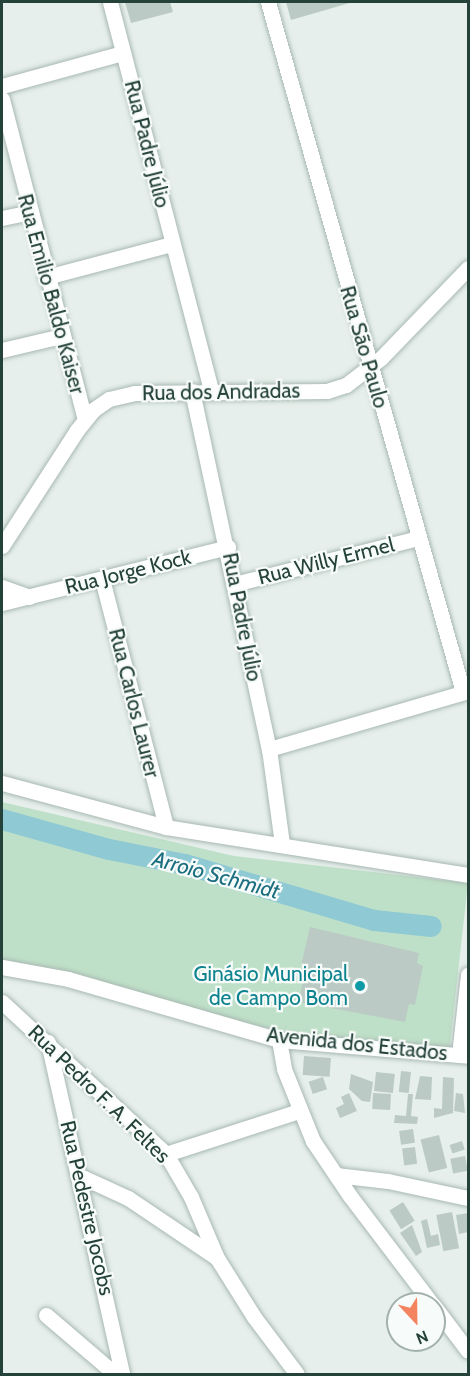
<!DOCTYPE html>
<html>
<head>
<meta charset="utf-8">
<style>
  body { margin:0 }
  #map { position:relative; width:470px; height:1376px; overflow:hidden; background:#e6efeb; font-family:Cabin,sans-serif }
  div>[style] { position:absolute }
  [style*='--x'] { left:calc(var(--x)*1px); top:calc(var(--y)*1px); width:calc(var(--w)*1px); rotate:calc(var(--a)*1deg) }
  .green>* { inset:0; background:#bfe0c8 }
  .river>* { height:21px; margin:-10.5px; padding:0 10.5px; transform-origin:10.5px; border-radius:10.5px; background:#8ec9d4 }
  .building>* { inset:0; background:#bbcac4; transform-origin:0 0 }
  .roads { filter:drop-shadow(0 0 2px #a8b8b2) drop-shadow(0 0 2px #a8b8b2) }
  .minor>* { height:15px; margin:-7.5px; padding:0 7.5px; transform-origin:7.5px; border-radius:7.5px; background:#fff }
  .dots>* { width:16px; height:16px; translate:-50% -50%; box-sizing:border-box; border:3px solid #f7fbf9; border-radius:50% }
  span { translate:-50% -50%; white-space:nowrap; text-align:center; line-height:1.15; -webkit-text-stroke:4.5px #f7fbf9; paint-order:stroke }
  .street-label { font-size:21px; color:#24423a }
  .culture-label { font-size:21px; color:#0d838f }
  .right { translate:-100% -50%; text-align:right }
  .water-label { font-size:22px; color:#1c6f80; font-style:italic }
  .frame { position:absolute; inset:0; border:3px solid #24423a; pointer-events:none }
  .north { position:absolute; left:386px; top:1292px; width:60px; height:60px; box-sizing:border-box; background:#f7fbf9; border:2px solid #a3b1ad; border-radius:50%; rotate:158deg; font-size:16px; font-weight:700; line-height:24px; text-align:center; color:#24423a }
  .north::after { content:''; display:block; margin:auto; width:21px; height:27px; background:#f4845f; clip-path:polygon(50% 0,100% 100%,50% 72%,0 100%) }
</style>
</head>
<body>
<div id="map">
  <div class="green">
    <div style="clip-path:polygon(2px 802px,234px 856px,468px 883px,449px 1053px,300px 1036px,2px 962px)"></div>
  </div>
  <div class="river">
    <div style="--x:2;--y:819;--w:111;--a:15.7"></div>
    <div style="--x:109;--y:849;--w:77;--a:11.2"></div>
    <div style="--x:185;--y:864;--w:197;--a:16.5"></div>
    <div style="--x:374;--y:920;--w:57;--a:6"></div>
  </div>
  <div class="building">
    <div style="clip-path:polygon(125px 2px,170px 2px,173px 12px,131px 23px)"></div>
    <div style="clip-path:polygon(286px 2px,353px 2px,291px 20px)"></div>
    <div style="clip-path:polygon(310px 927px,419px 953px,417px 963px,423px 966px,415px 1005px,409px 1004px,405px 1022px,299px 1002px,305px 969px,301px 966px)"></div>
    <div style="left:304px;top:1056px;width:27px;height:19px;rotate:4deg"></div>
    <div style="left:401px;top:1071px;width:10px;height:21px;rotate:6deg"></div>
    <div style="left:376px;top:1072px;width:19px;height:19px;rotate:6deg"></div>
    <div style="clip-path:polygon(351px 1074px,373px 1082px,370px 1102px,362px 1101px,349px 1089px)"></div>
    <div style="clip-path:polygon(420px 1076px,432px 1077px,431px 1100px,415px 1099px)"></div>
    <div style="left:323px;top:1077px;width:13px;height:15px;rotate:72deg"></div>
    <div style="clip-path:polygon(443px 1077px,454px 1078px,453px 1113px,434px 1118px,434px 1108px,442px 1109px)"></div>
    <div style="clip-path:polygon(349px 1093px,357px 1111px,340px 1118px,336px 1108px,344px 1104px,341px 1097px)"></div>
    <div style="left:373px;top:1093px;width:18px;height:16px;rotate:3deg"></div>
    <div style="clip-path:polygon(456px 1093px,463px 1094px,465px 1113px,454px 1111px)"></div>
    <div style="clip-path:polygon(408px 1094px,413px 1094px,411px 1116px,418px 1117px,417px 1124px,394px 1123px,395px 1115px,406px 1116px)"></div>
    <div style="left:413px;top:1129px;width:14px;height:14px;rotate:82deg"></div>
    <div style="left:439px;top:1135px;width:34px;height:19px;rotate:76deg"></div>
    <div style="left:462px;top:1141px;width:9px;height:13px;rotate:72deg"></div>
    <div style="left:415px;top:1147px;width:17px;height:13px;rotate:83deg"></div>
    <div style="left:465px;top:1156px;width:15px;height:15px;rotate:79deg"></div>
    <div style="left:403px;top:1202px;width:22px;height:16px;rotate:58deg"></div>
    <div style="left:452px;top:1212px;width:37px;height:16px;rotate:79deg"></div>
    <div style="clip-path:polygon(468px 1213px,468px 1232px,459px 1234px,456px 1215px)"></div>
    <div style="clip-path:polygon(427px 1219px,431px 1236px,438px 1234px,440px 1245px,427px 1248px,421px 1221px)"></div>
    <div style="clip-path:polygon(412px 1225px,422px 1252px,416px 1256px,400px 1233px)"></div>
  </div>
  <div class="roads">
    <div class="minor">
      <div style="--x:110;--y:2;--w:402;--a:75.4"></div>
      <div style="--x:268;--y:2;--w:717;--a:74.22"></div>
      <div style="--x:2;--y:86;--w:125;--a:-15.3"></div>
      <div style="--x:2;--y:99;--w:331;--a:75.5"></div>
      <div style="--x:2;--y:218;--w:29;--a:-12"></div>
      <div style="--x:46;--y:277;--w:130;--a:-14.7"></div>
      <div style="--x:2;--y:350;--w:61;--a:-13.3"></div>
      <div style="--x:192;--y:391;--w:366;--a:77.9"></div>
      <div style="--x:269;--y:749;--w:96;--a:82.2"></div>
      <div style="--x:2;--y:546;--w:138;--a:-57.1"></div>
      <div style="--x:77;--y:430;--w:26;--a:-51"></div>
      <div style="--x:93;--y:410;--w:19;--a:-35"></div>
      <div style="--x:109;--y:399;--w:27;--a:-13"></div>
      <div style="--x:135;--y:393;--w:192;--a:-0.6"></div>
      <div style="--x:327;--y:391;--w:20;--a:-18"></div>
      <div style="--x:346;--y:385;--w:44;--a:-37.6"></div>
      <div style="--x:381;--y:358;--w:125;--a:-46"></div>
      <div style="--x:102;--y:579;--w:256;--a:75.5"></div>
      <div style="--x:234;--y:584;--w:190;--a:-14"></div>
      <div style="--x:2;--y:587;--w:29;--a:20"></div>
      <div style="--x:2;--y:603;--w:233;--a:-13.9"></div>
      <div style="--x:269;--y:749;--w:207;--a:-16.2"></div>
      <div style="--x:2;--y:783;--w:170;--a:15"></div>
      <div style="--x:166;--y:827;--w:306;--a:9"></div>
      <div style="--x:2;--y:967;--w:67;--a:10.3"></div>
      <div style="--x:68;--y:979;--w:220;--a:16.1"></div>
      <div style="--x:279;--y:1040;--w:190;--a:4.8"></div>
      <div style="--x:2;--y:1002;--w:224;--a:42.8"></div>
      <div style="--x:166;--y:1154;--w:50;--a:59.8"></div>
      <div style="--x:191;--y:1197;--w:66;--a:66.9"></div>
      <div style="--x:279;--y:1040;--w:29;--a:80"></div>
      <div style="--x:284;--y:1069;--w:78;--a:68.1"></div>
      <div style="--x:313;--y:1141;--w:66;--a:56.1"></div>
      <div style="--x:350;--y:1196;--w:136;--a:52.8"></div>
      <div style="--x:48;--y:1042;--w:340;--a:77.4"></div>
      <div style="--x:459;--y:1055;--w:81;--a:-83.6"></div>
      <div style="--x:166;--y:1154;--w:140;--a:-17.9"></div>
      <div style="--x:336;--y:1175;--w:52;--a:6.6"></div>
      <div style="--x:388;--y:1181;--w:82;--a:12"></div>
      <div style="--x:80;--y:1176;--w:53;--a:24.6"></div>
      <div style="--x:128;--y:1198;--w:107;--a:34"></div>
      <div style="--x:217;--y:1258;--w:70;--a:57.9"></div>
      <div style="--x:254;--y:1317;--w:71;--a:53"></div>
      <div style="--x:434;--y:1306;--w:56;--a:52.9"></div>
      <div style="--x:46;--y:1315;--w:91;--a:40.5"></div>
    </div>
  </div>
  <div class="dots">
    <div style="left:360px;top:986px;background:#0f9aa8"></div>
  </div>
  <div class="street-label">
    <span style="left:147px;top:144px;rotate:76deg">Rua Padre Júlio</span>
    <span style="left:51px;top:294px;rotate:75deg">Rua Emilio Baldo Kaiser</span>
    <span style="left:364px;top:347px;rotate:74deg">Rua São Paulo</span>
    <span style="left:221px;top:392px;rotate:-1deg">Rua dos Andradas</span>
    <span style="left:326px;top:561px;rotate:-14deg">Rua Willy Ermel</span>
    <span style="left:128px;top:572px;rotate:-14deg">Rua Jorge Kock</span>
    <span style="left:242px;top:617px;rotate:79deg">Rua Padre Júlio</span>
    <span style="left:134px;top:703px;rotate:76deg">Rua Carlos Laurer</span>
    <span style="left:357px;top:1044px;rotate:6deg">Avenida dos Estados</span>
    <span style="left:99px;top:1094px;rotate:44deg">Rua Pedro F. A. Feltes</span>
    <span style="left:87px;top:1208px;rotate:77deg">Rua Pedestre Jocobs</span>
  </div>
  <div class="culture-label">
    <span class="right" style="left:348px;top:986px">Ginásio Municipal<br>de Campo Bom</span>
  </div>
  <div class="water-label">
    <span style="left:216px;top:875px;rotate:15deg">Arroio Schmidt</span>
  </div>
  <div class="frame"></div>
  <div class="north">N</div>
</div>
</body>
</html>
